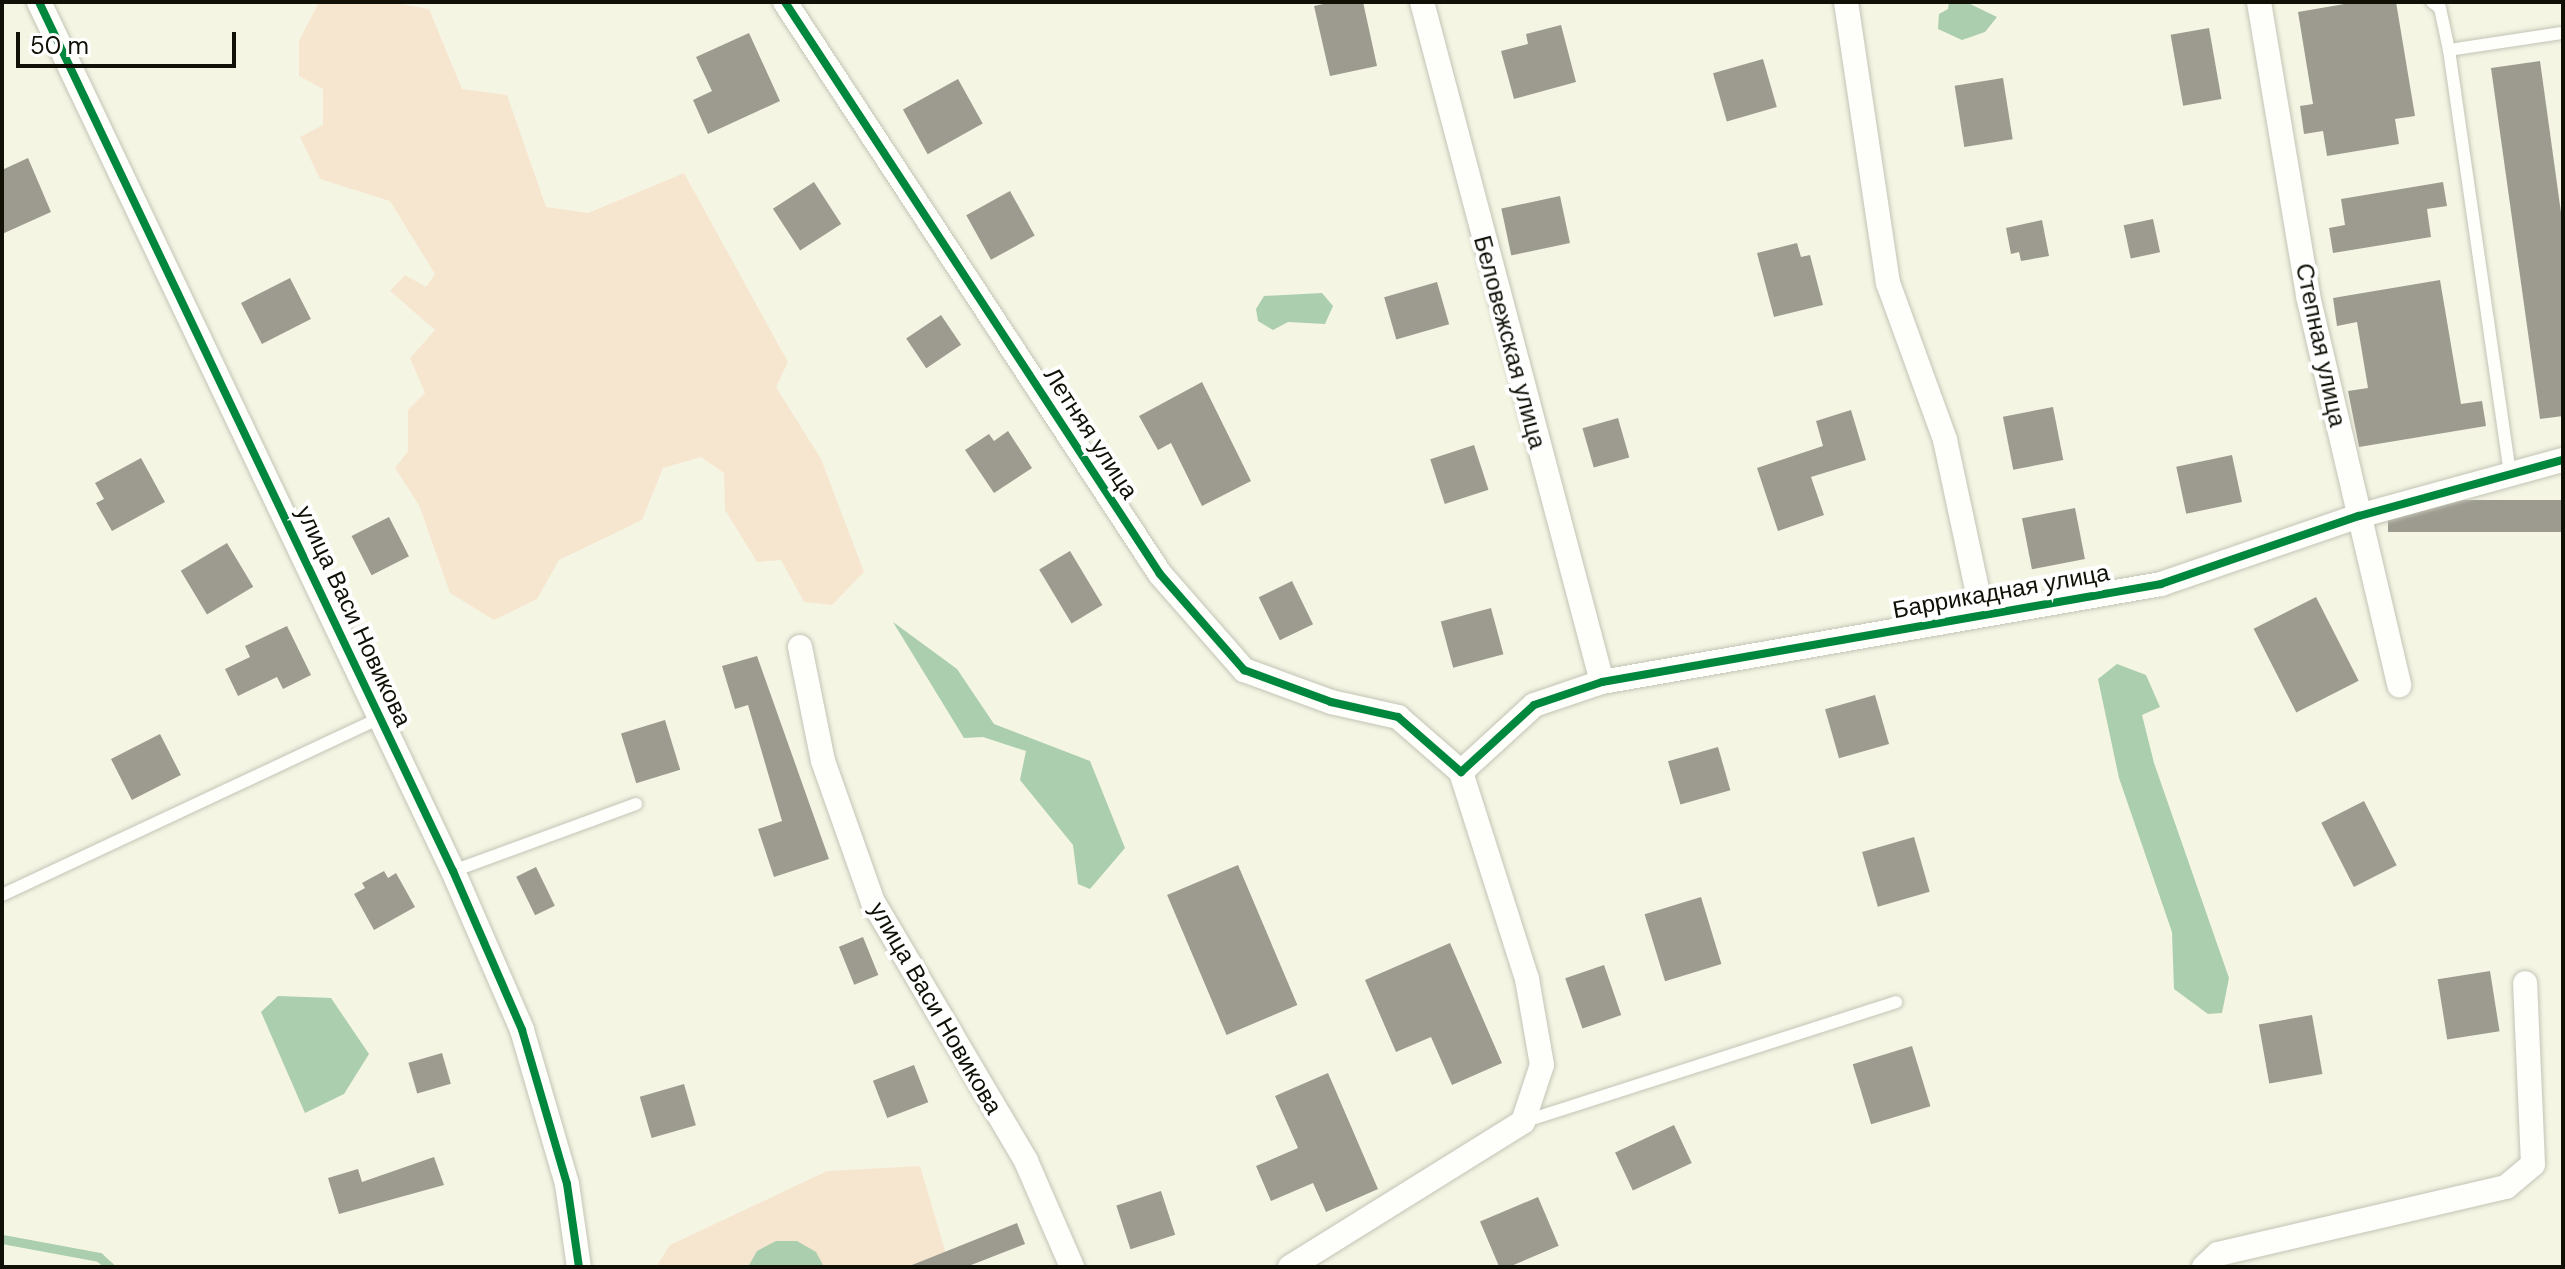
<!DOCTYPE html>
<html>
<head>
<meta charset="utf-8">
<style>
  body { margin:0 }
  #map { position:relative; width:2565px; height:1269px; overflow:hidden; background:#f5f5e4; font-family:"DM Sans",sans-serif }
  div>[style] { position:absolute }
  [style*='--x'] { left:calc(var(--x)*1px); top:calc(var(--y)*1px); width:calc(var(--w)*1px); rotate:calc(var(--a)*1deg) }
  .green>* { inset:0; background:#f6e6d0 }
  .water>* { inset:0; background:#aaceae }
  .stream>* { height:9px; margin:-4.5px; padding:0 4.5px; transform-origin:4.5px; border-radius:4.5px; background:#aaceae }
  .building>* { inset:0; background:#9d9b8f; transform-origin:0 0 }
  .roads { filter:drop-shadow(0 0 2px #c4c4b7) drop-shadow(0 0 2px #c4c4b7) }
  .service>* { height:12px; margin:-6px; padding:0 6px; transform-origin:6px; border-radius:6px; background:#fefefb }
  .minor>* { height:24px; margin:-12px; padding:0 12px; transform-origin:12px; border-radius:12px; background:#fefefb }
  .cycleway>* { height:8px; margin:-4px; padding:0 4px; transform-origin:4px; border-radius:4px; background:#00873e }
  span { translate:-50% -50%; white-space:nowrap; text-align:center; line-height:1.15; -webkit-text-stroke:8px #fff; paint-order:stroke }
  .street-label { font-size:24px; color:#101007 }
  .frame { position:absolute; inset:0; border:4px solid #101007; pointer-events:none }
  .scale { position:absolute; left:16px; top:32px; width:220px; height:36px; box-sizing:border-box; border:4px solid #101007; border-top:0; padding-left:10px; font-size:24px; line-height:28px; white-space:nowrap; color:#101007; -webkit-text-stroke:6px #fff; paint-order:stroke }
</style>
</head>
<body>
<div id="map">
  <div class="green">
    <div style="clip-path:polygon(319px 2px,390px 2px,429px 9px,462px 89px,507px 95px,546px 207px,588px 213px,684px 173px,788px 362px,776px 387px,821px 459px,864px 572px,832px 605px,804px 602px,781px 560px,757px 562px,725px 510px,724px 473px,701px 457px,663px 468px,642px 520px,559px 560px,537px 599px,494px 620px,450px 593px,419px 505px,395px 468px,408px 451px,408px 410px,425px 393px,410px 358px,435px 330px,390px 291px,405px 275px,426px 287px,435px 274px,390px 201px,320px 179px,300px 137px,323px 125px,323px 89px,299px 76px,299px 41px)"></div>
    <div style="clip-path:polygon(920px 1166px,950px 1267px,656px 1267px,670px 1245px,827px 1171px)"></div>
  </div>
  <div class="water">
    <div style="clip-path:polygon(1949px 2px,1966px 2px,1997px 17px,1985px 32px,1962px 40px,1938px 29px,1939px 14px,1948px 9px)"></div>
    <div style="clip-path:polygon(1322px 293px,1333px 306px,1325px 324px,1288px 322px,1273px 330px,1258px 321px,1256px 309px,1264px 296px)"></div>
    <div style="clip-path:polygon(893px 622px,957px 669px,994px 724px,1090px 761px,1125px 848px,1090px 889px,1078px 884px,1073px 845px,1020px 780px,1026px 751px,983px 737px,964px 738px)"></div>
    <div style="clip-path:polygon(2117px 664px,2146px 675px,2160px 707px,2142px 715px,2154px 763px,2229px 978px,2222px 1013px,2208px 1014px,2174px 989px,2172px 932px,2119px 778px,2098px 679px)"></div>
    <div style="clip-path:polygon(278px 996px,331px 998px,369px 1054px,344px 1094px,305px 1113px,261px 1012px)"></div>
    <div style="clip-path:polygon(776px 1241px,797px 1241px,816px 1252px,824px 1267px,748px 1267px,757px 1251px)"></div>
  </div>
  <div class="stream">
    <div style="--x:2;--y:1239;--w:99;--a:10.5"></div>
    <div style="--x:99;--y:1257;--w:15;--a:42"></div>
  </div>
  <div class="building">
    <div style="clip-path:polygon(1333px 2px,1363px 2px,1377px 66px,1330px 76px,1314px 6px)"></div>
    <div style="clip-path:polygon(2356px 2px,2396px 2px,2415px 116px,2395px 119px,2399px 144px,2327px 156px,2323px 131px,2304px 134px,2300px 106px,2313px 104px,2298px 12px)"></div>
    <div style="clip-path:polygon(1561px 25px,1576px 82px,1514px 99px,1501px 51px,1528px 44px,1526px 34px)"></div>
    <div style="left:2209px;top:28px;width:72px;height:39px;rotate:80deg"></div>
    <div style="clip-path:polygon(749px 33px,780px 101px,708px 134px,693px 100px,712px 91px,696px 57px)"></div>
    <div style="left:1763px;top:59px;width:50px;height:52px;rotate:74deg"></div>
    <div style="clip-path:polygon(2540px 61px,2563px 227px,2563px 416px,2540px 419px,2491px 68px)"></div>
    <div style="left:2003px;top:78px;width:62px;height:49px;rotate:81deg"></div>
    <div style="left:958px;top:79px;width:51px;height:63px;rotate:61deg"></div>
    <div style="clip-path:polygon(28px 158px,51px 212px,2px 234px,2px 170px)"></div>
    <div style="left:814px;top:182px;width:50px;height:49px;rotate:57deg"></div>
    <div style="clip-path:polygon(2443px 182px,2447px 206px,2427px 209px,2431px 237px,2333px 253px,2329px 228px,2345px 225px,2341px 199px)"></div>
    <div style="left:1010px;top:191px;width:51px;height:50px;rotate:61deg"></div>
    <div style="left:1560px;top:196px;width:48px;height:60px;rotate:78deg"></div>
    <div style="left:2153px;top:219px;width:34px;height:30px;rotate:78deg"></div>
    <div style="clip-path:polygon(2042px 220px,2049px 256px,2021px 261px,2019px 252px,2011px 254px,2006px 228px)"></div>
    <div style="clip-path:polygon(1797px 243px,1801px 257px,1810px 255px,1823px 305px,1774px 317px,1757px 253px)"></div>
    <div style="left:290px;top:278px;width:46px;height:55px;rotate:63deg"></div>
    <div style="clip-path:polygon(2440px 280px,2461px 404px,2482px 401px,2486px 426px,2359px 447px,2348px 391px,2368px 388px,2357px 322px,2337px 326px,2333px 298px)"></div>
    <div style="left:1437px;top:282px;width:44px;height:55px;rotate:74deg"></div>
    <div style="left:941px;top:315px;width:36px;height:42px;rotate:56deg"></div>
    <div style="clip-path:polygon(1202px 382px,1251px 481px,1202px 506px,1171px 443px,1158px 450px,1139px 416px)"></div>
    <div style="left:2053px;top:407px;width:54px;height:51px;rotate:79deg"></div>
    <div style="clip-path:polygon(1851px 410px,1866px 460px,1811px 477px,1824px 515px,1778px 531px,1757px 468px,1823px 446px,1816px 421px)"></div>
    <div style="left:1618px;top:418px;width:41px;height:37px;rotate:74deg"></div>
    <div style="clip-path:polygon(1008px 431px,1032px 468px,994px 493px,965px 450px,989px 434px,994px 441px)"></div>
    <div style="left:1474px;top:445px;width:47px;height:46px;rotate:72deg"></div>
    <div style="left:2232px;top:455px;width:48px;height:57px;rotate:78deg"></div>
    <div style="clip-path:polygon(141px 458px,165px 502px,112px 531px,96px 503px,104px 499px,95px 483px)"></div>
    <div style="left:2563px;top:500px;width:32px;height:175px;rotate:90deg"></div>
    <div style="left:2075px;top:508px;width:52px;height:54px;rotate:79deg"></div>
    <div style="left:389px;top:517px;width:44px;height:42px;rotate:63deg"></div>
    <div style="left:227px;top:543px;width:51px;height:54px;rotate:59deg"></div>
    <div style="left:1070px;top:551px;width:63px;height:36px;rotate:59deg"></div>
    <div style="left:1292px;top:581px;width:48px;height:37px;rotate:64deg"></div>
    <div style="left:2316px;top:597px;width:94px;height:70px;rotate:63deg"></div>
    <div style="left:1491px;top:608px;width:48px;height:52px;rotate:75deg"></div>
    <div style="clip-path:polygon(287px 626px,311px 675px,283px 689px,277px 677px,238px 696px,225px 669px,250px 657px,245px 646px)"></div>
    <div style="clip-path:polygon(757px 656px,829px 859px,774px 877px,758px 829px,782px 821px,748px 705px,735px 709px,722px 666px)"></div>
    <div style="left:1875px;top:695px;width:51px;height:52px;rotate:74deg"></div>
    <div style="left:665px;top:720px;width:52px;height:46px;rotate:73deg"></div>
    <div style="left:160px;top:734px;width:46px;height:55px;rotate:63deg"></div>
    <div style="left:1718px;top:747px;width:45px;height:52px;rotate:74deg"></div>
    <div style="left:2364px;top:801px;width:72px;height:48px;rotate:63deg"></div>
    <div style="left:1914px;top:837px;width:57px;height:54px;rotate:74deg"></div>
    <div style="left:1238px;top:865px;width:152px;height:77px;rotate:67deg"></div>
    <div style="left:536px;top:867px;width:43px;height:22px;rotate:64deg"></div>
    <div style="clip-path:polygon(384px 871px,388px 878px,396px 873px,415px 907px,374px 930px,354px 894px,365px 888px,362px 883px)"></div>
    <div style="left:1701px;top:897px;width:70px;height:59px;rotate:73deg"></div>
    <div style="left:863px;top:937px;width:41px;height:26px;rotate:68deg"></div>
    <div style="clip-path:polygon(1450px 943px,1502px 1063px,1452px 1085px,1431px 1037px,1396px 1052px,1365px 980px)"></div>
    <div style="left:1604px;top:965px;width:53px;height:41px;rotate:71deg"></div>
    <div style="left:2490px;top:971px;width:61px;height:53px;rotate:81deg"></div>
    <div style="left:2312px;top:1015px;width:60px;height:54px;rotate:80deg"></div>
    <div style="left:1912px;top:1046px;width:63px;height:62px;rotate:73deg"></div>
    <div style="left:442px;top:1053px;width:32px;height:35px;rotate:74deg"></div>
    <div style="left:914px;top:1065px;width:40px;height:44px;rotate:69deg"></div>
    <div style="clip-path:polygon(1328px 1073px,1378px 1189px,1326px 1212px,1313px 1183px,1271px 1201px,1256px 1166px,1298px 1148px,1275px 1096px)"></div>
    <div style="left:684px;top:1084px;width:43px;height:46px;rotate:74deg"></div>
    <div style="left:1674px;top:1125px;width:42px;height:65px;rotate:65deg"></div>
    <div style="clip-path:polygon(434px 1157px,444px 1185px,339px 1214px,328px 1178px,358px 1169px,362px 1182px)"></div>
    <div style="left:1161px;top:1191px;width:46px;height:47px;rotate:72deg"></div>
    <div style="left:1538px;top:1197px;width:53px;height:63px;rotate:67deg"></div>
    <div style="clip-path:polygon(1017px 1223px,1025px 1244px,966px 1267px,907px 1267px)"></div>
  </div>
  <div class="roads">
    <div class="service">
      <div style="--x:2432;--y:2;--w:10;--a:37"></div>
      <div style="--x:2440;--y:8;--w:43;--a:77.9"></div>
      <div style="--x:2449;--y:50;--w:429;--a:81.8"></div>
      <div style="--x:2449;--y:50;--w:113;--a:-8.6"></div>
      <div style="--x:453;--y:871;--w:195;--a:-20.1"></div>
      <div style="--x:2;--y:895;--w:417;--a:-25.1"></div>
      <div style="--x:1523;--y:1122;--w:392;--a:-17.8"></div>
    </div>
    <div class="minor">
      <div style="--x:39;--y:2;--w:963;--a:64.53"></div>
      <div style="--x:453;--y:871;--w:173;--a:66.5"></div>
      <div style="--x:522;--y:1030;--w:160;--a:73.7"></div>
      <div style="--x:567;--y:1184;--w:84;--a:81.8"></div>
      <div style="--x:785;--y:2;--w:684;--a:56.75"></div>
      <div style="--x:1160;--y:574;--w:128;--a:48.8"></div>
      <div style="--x:1244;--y:670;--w:93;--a:20.2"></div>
      <div style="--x:1331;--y:702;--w:69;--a:12.6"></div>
      <div style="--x:1398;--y:717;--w:84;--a:41.1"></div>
      <div style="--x:1422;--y:2;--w:703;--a:75.17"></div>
      <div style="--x:1846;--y:2;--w:284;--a:81.5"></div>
      <div style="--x:1888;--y:283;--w:167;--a:70"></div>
      <div style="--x:1945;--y:440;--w:177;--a:77.9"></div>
      <div style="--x:2259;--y:2;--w:298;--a:80.5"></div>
      <div style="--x:2308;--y:296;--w:400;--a:76.8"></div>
      <div style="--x:800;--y:647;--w:116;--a:78.6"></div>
      <div style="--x:823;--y:761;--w:150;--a:70.5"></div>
      <div style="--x:873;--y:902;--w:301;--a:59.4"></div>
      <div style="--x:1026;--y:1161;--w:116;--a:66.5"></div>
      <div style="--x:1461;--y:772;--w:99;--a:-42.5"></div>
      <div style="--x:1534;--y:705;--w:72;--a:-18.7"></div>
      <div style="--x:1602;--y:682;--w:568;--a:-9.94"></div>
      <div style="--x:2161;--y:584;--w:209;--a:-19"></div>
      <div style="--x:2359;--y:516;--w:212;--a:-15.4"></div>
      <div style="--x:1290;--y:1267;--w:274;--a:-31.9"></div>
      <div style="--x:1523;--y:1122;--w:60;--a:-71.6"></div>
      <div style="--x:1542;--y:1065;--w:87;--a:-99.9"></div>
      <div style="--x:1527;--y:979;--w:217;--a:-107.7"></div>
      <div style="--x:2204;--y:1267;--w:19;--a:-43"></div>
      <div style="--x:2218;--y:1254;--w:296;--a:-13.1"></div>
      <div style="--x:2506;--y:1187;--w:35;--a:-40"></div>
      <div style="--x:2533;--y:1164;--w:181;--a:-92.5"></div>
    </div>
  </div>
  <div class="cycleway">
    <div style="--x:39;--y:2;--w:963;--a:64.53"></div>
    <div style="--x:453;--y:871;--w:173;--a:66.5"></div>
    <div style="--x:522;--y:1030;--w:160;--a:73.7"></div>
    <div style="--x:567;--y:1184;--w:84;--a:81.8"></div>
    <div style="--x:785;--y:2;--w:684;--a:56.75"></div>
    <div style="--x:1160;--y:574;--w:128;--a:48.8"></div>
    <div style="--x:1244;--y:670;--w:93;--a:20.2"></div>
    <div style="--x:1331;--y:702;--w:69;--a:12.6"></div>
    <div style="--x:1398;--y:717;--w:84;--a:41.1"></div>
    <div style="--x:1461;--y:772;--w:99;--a:-42.5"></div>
    <div style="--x:1534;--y:705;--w:72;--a:-18.7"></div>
    <div style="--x:1602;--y:682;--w:568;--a:-9.94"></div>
    <div style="--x:2161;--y:584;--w:209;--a:-19"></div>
    <div style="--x:2359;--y:516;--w:212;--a:-15.4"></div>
  </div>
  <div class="street-label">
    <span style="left:1510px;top:342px;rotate:75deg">Беловежская улица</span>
    <span style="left:2321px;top:345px;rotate:78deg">Степная улица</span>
    <span style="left:1091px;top:433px;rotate:57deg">Летняя улица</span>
    <span style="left:2001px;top:591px;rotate:-10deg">Баррикадная улица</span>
    <span style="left:354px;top:616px;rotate:65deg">улица Васи Новикова</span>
    <span style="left:936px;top:1008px;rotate:60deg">улица Васи Новикова</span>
  </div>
  <div class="frame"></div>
  <div class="scale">50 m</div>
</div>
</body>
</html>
